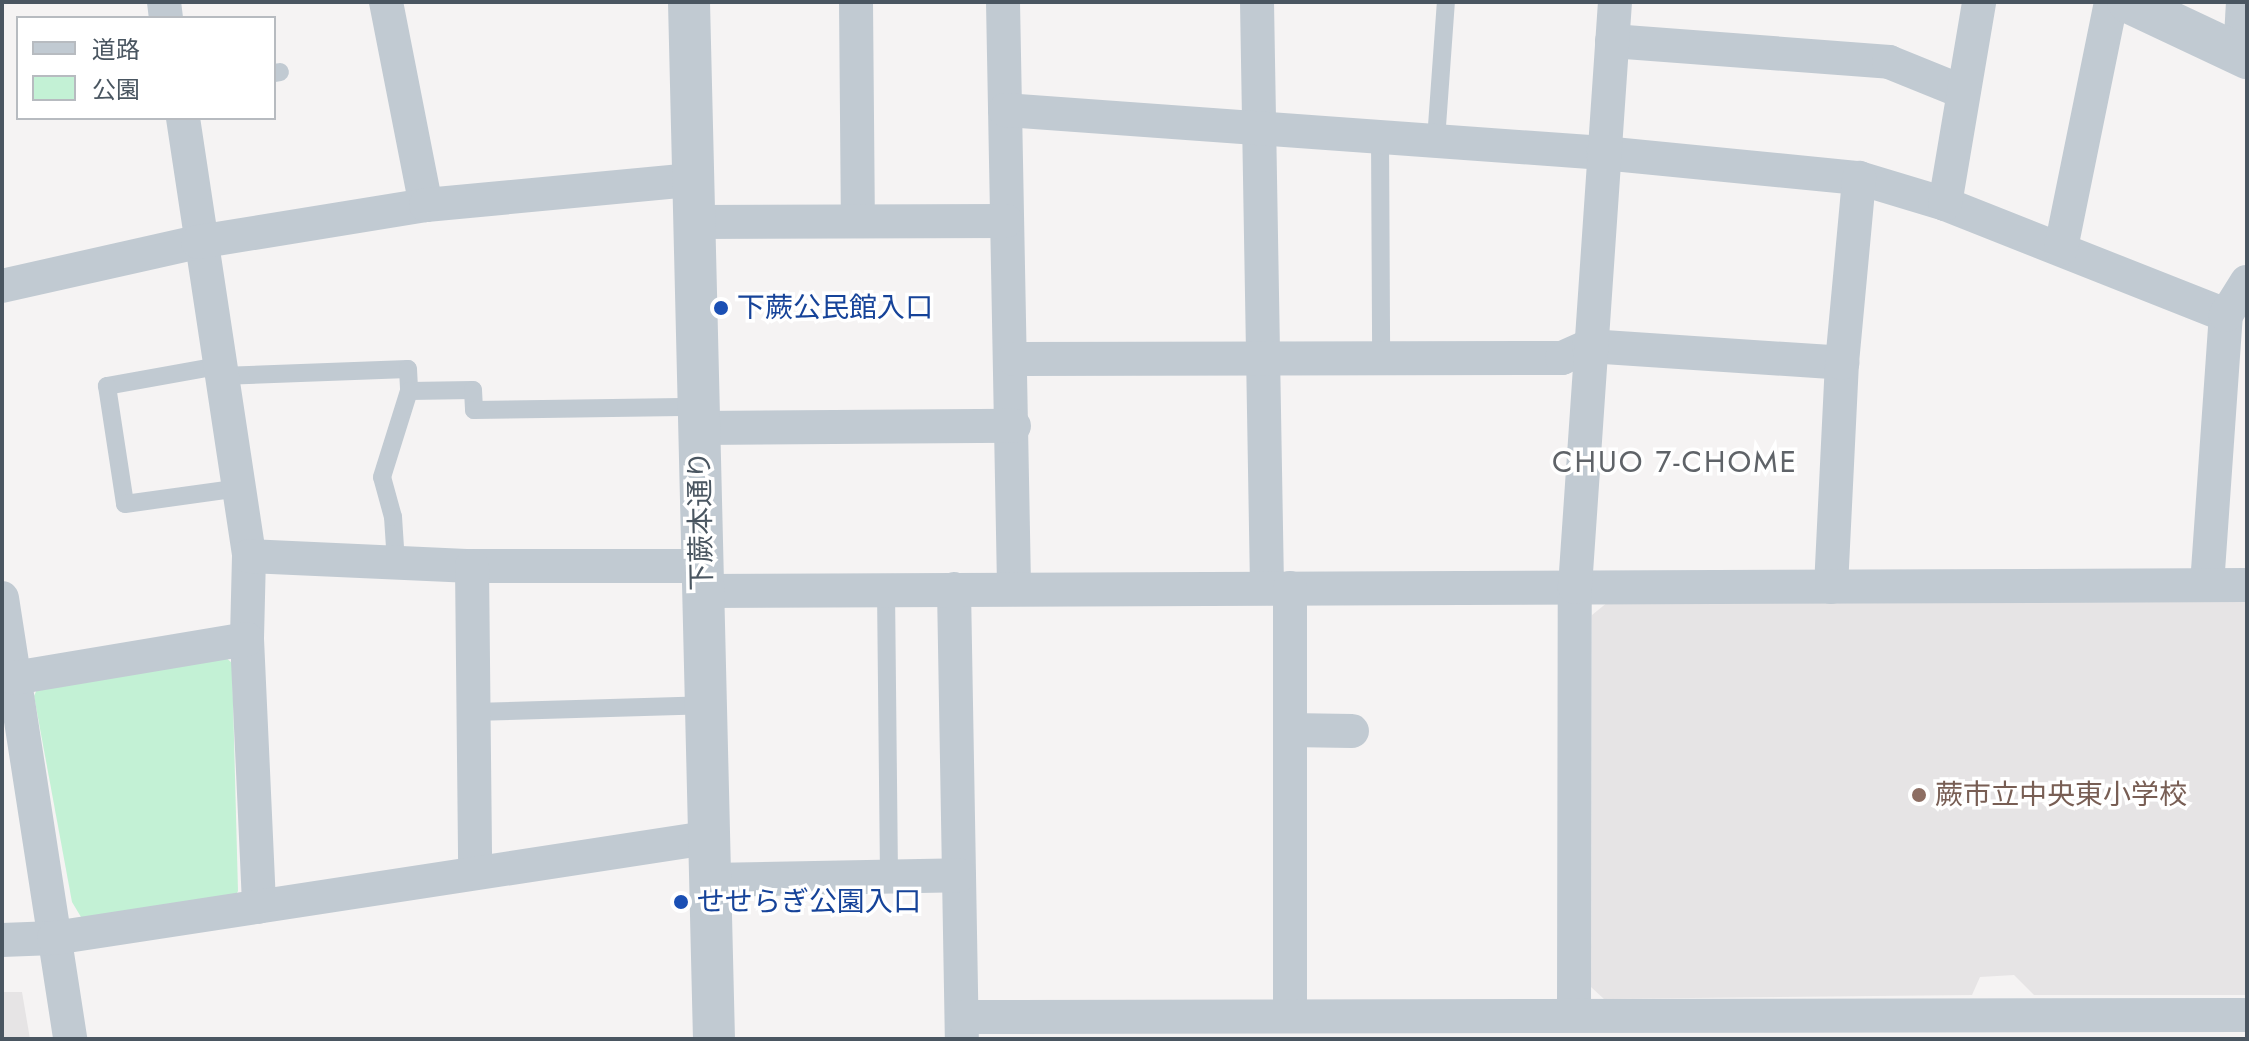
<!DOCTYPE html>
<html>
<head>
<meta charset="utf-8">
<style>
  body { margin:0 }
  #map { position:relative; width:2249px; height:1041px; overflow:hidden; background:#f5f3f3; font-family:Jost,"Noto Sans JP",sans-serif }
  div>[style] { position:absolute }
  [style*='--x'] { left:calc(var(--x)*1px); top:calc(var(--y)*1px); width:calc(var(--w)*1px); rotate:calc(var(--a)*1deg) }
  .education>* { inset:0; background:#e6e4e5 }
  .green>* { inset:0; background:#c3f1d5 }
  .service>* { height:18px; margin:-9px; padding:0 9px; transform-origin:9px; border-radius:9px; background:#c1cad2 }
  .minor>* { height:34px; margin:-17px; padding:0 17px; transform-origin:17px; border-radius:17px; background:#c1cad2 }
  .tertiary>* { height:42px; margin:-21px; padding:0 21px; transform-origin:21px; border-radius:21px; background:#c1cad2 }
  .dots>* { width:22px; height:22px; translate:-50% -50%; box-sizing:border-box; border:4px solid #fff; border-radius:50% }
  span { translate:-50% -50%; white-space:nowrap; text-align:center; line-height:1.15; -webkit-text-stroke:7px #fff; paint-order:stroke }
  .transit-label { font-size:28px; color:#164399 }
  .left { translate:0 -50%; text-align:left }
  .street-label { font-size:28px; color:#4a5661 }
  .education-label { font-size:28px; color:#785e54 }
  .neighbourhood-label { font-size:30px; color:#5f6368; letter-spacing:2px }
  .frame { position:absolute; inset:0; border:4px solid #4a5661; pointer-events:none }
  .legend { position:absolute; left:16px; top:16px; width:260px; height:104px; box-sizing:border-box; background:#fff; border:2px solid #b7bbc0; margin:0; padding:10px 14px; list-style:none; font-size:24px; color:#4a5661 }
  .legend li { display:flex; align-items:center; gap:16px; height:40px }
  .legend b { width:40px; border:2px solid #b7bbc0 }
</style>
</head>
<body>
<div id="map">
  <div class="education">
    <div style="clip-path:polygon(1608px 602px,2247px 602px,2247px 995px,2034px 995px,2014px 975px,1980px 977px,1972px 995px,1604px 999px,1591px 987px,1592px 615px)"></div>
    <div style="clip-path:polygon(2px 992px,22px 992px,30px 1039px,2px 1039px)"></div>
  </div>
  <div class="green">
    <div style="clip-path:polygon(224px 656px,232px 663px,238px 891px,232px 902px,84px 922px,72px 902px,34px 696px,41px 681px)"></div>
  </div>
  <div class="service">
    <div style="--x:274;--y:73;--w:6;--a:-9"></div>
    <div style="--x:1380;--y:137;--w:218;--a:89.7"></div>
    <div style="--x:1436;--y:140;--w:138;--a:-85.9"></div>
    <div style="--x:218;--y:366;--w:113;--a:169.8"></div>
    <div style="--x:107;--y:386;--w:119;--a:81.3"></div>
    <div style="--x:125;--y:504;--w:117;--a:-7.9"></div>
    <div style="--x:220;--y:376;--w:188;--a:-2.1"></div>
    <div style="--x:408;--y:369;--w:22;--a:87"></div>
    <div style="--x:409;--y:391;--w:64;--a:-0.9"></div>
    <div style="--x:473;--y:390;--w:20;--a:87"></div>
    <div style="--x:474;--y:410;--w:225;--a:-0.8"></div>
    <div style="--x:396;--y:563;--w:46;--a:-93.7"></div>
    <div style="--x:393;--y:517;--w:41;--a:-105.4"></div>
    <div style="--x:382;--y:477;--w:90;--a:-72.6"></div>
    <div style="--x:886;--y:590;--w:287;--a:89.4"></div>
    <div style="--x:473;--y:712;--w:231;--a:-1.7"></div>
  </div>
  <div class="minor">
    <div style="--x:164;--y:2;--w:16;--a:83"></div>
    <div style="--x:386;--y:2;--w:207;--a:78.9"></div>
    <div style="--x:856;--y:2;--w:218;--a:89.5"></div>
    <div style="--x:1003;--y:2;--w:586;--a:88.92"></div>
    <div style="--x:1257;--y:2;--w:586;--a:89.02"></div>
    <div style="--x:1612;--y:41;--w:278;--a:4.3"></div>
    <div style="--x:1889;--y:62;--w:80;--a:22.1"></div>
    <div style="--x:2240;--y:53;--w:51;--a:-86.6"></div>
    <div style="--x:1005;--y:110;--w:600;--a:4.11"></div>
    <div style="--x:1603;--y:153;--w:257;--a:5.6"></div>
    <div style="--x:1859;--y:178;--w:90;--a:16.8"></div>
    <div style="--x:1945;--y:204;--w:302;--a:21.6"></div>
    <div style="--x:183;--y:118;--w:443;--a:81.4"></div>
    <div style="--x:249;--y:556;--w:83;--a:91.4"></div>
    <div style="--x:247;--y:639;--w:268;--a:87.4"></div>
    <div style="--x:1945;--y:204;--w:205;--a:-80.4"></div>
    <div style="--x:693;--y:222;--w:313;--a:-0.2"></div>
    <div style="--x:2061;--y:248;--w:251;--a:-78.5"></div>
    <div style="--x:2;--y:286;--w:201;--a:-12.7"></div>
    <div style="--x:198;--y:242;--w:231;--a:-9.2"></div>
    <div style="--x:426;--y:205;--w:267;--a:-5.4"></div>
    <div style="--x:1014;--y:359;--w:548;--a:-0.1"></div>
    <div style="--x:1562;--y:358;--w:30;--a:-24"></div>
    <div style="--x:1589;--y:346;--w:254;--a:3.8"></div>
    <div style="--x:699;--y:428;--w:315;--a:-0.4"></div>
    <div style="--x:249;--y:556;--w:223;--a:2.6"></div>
    <div style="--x:472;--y:566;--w:229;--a:0"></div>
    <div style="--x:472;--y:566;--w:307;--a:89.4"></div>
    <div style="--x:2207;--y:585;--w:271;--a:-86"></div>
    <div style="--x:2226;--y:315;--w:39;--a:-58"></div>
    <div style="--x:1831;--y:587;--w:224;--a:-87.2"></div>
    <div style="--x:1842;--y:363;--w:186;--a:-84.7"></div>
    <div style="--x:954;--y:589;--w:448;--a:89"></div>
    <div style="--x:701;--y:591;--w:1546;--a:-0.22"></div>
    <div style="--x:2;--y:598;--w:446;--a:81.2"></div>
    <div style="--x:14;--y:678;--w:236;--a:-9.5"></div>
    <div style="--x:1290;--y:730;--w:62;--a:0.9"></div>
    <div style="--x:709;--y:880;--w:250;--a:-1.1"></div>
    <div style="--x:2;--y:940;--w:52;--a:-2.2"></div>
    <div style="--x:54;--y:938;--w:661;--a:-8.71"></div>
    <div style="--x:1290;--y:1015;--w:427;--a:-90"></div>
    <div style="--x:1574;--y:1015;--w:428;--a:-89.9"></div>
    <div style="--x:1575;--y:587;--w:586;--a:-86.09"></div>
    <div style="--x:962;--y:1017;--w:1285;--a:-0.09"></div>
  </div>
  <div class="tertiary">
    <div style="--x:689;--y:2;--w:1037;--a:88.62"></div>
    <div style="--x:2128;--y:2;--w:132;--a:25.2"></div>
  </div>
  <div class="dots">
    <div style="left:721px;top:308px;background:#1a4fb4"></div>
    <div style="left:1919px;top:795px;background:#8d6e63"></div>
    <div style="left:681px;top:902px;background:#1a4fb4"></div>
  </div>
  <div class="transit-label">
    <span class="left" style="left:737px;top:308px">下蕨公民館入口</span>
    <span class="left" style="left:697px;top:902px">せせらぎ公園入口</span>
  </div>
  <div class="street-label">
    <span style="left:701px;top:521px;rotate:-91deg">下蕨本通り</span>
  </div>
  <div class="education-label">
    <span class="left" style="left:1935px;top:795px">蕨市立中央東小学校</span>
  </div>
  <div class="neighbourhood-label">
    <span style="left:1675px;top:462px">CHUO 7-CHOME</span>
  </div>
  <div class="frame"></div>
  <ul class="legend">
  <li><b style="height:10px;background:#c1cad2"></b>道路</li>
  <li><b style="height:22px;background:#c3f1d5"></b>公園</li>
  </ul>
</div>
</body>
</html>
